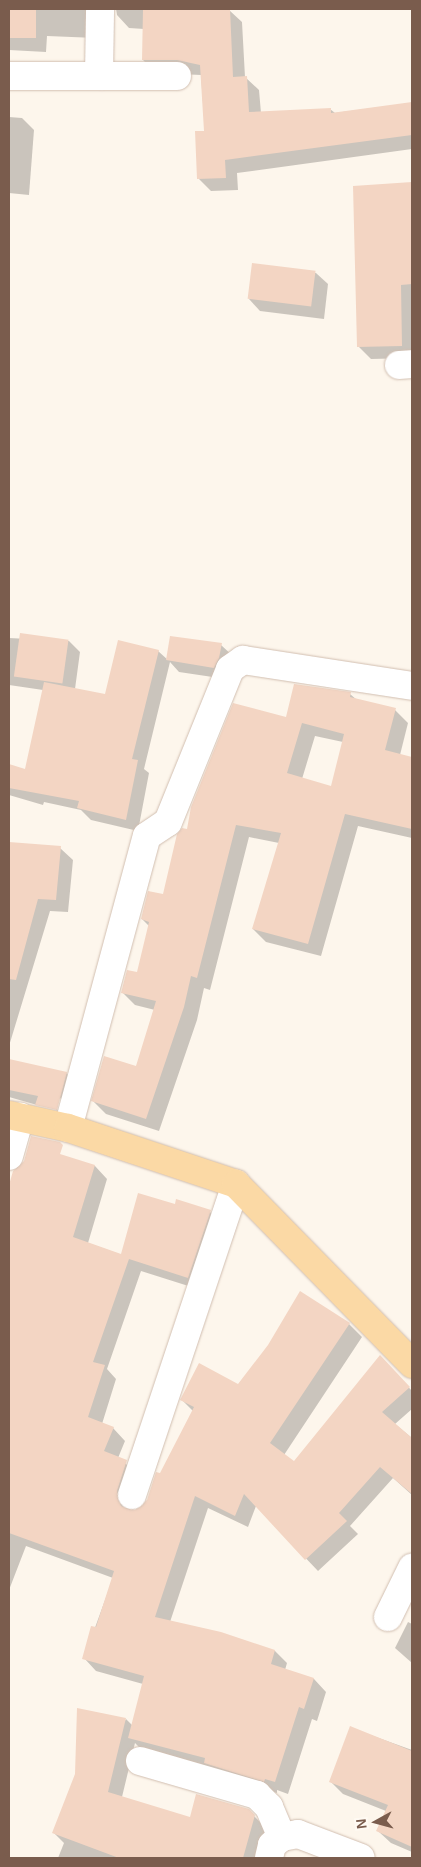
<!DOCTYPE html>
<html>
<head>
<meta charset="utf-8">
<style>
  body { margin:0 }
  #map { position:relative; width:421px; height:1867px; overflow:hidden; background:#fdf6ec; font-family:Helvetica,sans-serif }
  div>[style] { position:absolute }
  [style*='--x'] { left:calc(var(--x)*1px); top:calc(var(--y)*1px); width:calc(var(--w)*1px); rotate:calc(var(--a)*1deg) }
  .shadow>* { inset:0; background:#0003 }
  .building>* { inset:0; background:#f3d5c3; transform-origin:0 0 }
  .roads { filter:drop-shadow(0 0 1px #d1beb0) drop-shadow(0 0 1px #d1beb0) }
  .minor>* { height:28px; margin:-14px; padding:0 14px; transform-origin:14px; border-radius:14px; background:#fff }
  .major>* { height:28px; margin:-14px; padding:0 14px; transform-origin:14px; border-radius:14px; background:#fbd9a5 }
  span { translate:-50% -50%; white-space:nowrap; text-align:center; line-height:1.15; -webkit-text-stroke:4px #fffaf3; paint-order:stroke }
  .frame { position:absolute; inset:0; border:10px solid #7a5c4d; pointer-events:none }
  .north { position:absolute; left:351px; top:1797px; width:50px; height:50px; -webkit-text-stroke:4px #fffaf3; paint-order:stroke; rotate:263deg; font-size:14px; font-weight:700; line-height:20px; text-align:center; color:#7a5c4d }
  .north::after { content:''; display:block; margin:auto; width:18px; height:22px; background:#7a5c4d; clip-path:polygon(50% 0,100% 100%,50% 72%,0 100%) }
</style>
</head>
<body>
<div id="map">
  <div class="shadow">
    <div style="clip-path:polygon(9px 9px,108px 9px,96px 38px,47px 36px,46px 52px,9px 50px)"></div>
    <div style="clip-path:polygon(116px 9px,229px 10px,242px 22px,245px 77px,259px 90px,261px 113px,330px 109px,335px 113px,412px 103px,412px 149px,237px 173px,238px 190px,211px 191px,199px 179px,205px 132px,201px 75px,156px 73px,143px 60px,144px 29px,129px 28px,117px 15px)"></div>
    <div style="clip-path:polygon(9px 117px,22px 118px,34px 130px,29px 195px,9px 193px)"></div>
    <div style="clip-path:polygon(412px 183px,412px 358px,371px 359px,358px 346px,354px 187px)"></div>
    <div style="clip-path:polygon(253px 265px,316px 273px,328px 284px,324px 319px,260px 311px,249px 299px)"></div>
    <div style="clip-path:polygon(171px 637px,221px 645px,233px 656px,226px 679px,179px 672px,170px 662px,144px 769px,149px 773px,138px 831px,91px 820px,81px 810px,44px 802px,43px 805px,9px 795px,9px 765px,26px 770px,43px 690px,9px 685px,9px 638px,69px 641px,80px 652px,75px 689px,106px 696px,158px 651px,168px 660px)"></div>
    <div style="clip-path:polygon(evenodd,350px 694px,357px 700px,395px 710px,408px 723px,400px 755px,412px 758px,412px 838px,358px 826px,321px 956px,266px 942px,253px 929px,279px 843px,249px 837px,210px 990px,204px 988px,197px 1020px,159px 1131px,106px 1114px,93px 1101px,136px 1068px,155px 1010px,135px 1005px,122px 992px,138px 973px,149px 926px,142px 919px,164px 896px,188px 831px,287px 718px,350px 694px,315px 736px,343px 742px,332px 788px,302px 779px,315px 736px)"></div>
    <div style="clip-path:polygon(9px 843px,60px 848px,73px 860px,68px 912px,50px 911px,9px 1046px)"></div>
    <div style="clip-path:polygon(9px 1060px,66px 1073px,79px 1085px,74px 1103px,42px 1092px,37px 1105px,9px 1097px)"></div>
    <div style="clip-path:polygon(40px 1150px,95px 1166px,107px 1179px,88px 1243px,122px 1255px,176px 1205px,210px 1212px,223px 1224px,201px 1290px,141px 1271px,107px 1369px,116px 1379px,102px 1424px,113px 1428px,125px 1441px,118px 1458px,139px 1474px,129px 1511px,136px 1511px,148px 1501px,193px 1411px,182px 1400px,238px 1385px,269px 1346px,300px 1293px,349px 1324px,362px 1337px,284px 1455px,295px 1463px,392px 1369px,412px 1391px,412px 1409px,395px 1424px,412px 1438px,412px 1495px,393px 1478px,350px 1526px,358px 1534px,318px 1571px,256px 1506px,248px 1527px,208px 1508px,170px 1622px,275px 1651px,287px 1663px,285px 1670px,314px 1679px,326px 1692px,317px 1721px,312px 1719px,288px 1794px,277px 1790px,277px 1793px,218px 1776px,142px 1750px,135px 1743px,122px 1797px,191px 1819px,248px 1810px,267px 1829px,259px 1858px,58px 1858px,64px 1843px,54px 1833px,126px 1719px,133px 1726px,143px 1684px,96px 1671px,84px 1658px,113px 1578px,26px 1546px,9px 1590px,9px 1249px)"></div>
    <div style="clip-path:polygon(408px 1622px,412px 1624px,412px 1663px,395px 1648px)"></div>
    <div style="clip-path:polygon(351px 1728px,412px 1750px,412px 1852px,391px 1843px,378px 1831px,386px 1811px,343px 1794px,330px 1781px)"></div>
  </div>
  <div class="building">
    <div style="left:9px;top:9px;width:27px;height:29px"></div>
    <div style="clip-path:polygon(143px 9px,230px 9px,233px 77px,247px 76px,249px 112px,331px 108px,331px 113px,412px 102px,412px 135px,225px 160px,226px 178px,197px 179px,195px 131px,204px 131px,200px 65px,177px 60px,142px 60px)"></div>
    <div style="clip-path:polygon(412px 182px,412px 284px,401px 285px,402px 346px,357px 347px,353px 186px)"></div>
    <div style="left:252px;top:263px;width:64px;height:36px;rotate:7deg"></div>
    <div style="left:20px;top:633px;width:49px;height:44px;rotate:8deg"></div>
    <div style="clip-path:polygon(170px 636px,222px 643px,219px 658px,214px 668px,166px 660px)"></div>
    <div style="clip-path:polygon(118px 640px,159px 650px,132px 759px,138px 760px,126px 820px,77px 808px,79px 801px,9px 788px,9px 764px,25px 769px,44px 682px,105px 694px)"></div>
    <div style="clip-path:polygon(evenodd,294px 684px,351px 692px,350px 697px,396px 708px,385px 750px,412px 757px,412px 829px,345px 814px,308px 944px,252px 929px,281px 833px,236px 825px,197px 978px,191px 976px,184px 1007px,146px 1119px,91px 1101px,104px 1056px,136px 1066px,156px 1001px,121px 993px,127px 970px,137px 972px,149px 922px,141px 919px,148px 891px,163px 894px,177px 834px,182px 828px,187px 829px,191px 807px,233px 703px,286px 717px,294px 684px,302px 723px,344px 734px,331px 786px,287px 773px,302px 723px)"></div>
    <div style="clip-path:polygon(9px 842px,61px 846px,56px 900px,38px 899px,16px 980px,9px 979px)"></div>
    <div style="clip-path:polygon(9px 1059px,67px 1072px,57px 1110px,35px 1105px,38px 1096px,9px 1090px)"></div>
    <div style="clip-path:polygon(31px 1136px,60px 1142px,63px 1145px,60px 1154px,95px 1165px,73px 1237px,121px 1254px,138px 1193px,175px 1204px,176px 1199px,211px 1210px,188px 1278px,129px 1259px,93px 1362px,105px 1365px,88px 1417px,114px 1427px,104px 1451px,127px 1460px,117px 1491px,121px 1506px,135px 1510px,147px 1500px,156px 1472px,160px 1473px,194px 1407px,180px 1400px,199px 1363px,238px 1384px,268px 1345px,300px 1291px,350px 1323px,270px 1443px,294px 1461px,380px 1355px,410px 1387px,382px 1412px,412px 1438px,412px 1494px,380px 1467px,339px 1513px,347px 1521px,305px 1560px,244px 1494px,235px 1516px,195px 1496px,155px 1617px,221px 1632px,275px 1650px,271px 1664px,314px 1678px,304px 1709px,299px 1707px,275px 1782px,265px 1779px,264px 1782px,204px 1763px,205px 1758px,128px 1738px,144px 1676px,82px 1659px,91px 1626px,96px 1627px,114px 1571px,9px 1533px,9px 1185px,13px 1171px,24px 1161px)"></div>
    <div style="clip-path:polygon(77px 1708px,126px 1718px,108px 1792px,190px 1817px,196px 1794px,249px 1809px,255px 1815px,243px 1858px,119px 1858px,52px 1833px,75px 1774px)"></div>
    <div style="clip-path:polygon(350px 1726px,412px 1751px,412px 1847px,376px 1831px,388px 1805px,329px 1782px)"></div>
  </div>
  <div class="roads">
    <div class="minor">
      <div style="--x:9;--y:76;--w:168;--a:0"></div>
      <div style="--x:99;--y:76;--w:67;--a:-89.1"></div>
      <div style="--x:399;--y:365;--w:13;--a:-4"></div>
      <div style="--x:68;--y:1128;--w:302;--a:-74.9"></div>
      <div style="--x:147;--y:836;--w:25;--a:-34"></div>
      <div style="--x:168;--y:822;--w:165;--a:-67.9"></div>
      <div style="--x:230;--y:669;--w:16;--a:-35"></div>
      <div style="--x:243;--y:660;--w:171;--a:8.7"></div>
      <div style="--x:9;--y:1156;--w:41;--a:-74.2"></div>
      <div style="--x:132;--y:1495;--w:328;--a:-71.5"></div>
      <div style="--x:388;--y:1617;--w:55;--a:-63.9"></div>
      <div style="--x:140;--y:1761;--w:122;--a:16.2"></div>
      <div style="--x:257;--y:1795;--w:17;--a:45"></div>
      <div style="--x:269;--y:1807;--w:33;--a:67"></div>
      <div style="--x:269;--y:1858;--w:13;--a:-77"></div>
      <div style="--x:272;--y:1845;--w:13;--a:-39"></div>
      <div style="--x:282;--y:1837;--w:16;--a:-11"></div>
      <div style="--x:298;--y:1834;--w:67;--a:20.9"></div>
    </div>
    <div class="major">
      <div style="--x:9;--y:1115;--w:60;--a:12.4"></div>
      <div style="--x:68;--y:1128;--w:177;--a:18.4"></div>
      <div style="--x:236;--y:1184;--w:252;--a:45.6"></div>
    </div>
  </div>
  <div class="frame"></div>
  <div class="north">N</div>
</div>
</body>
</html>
